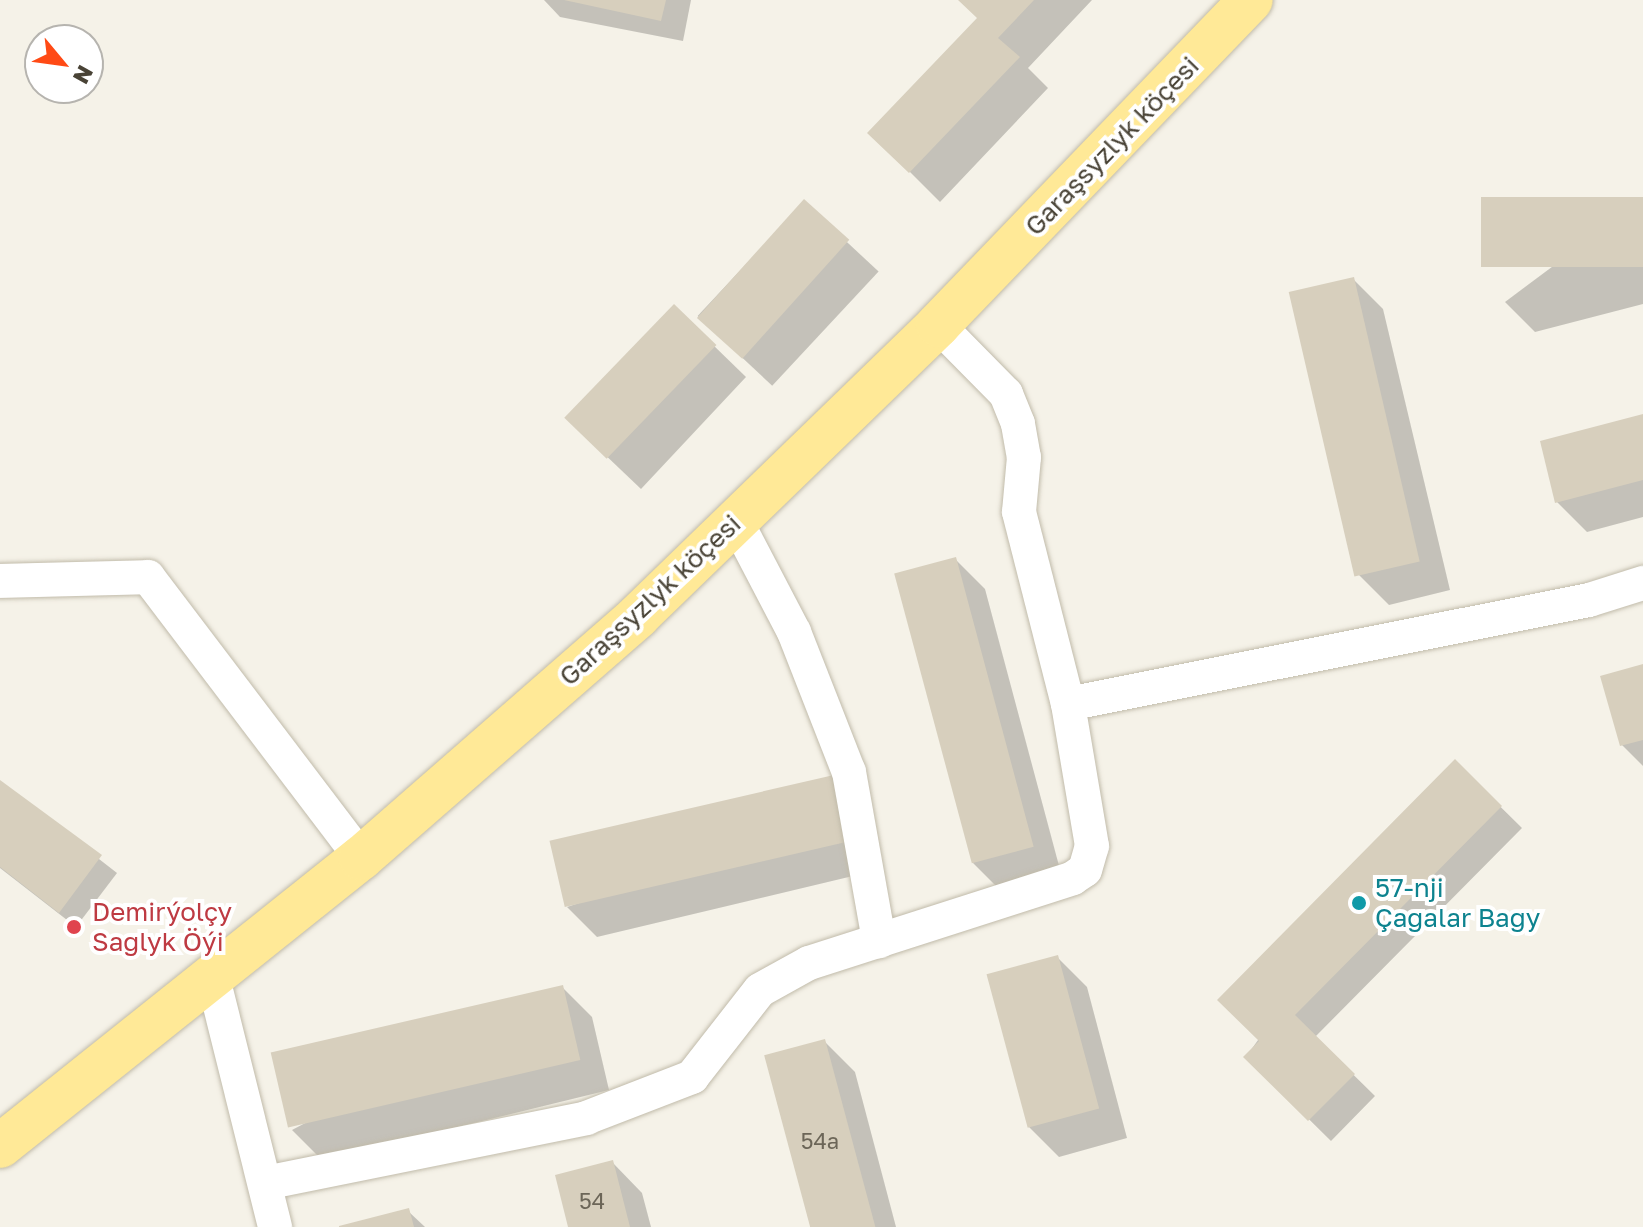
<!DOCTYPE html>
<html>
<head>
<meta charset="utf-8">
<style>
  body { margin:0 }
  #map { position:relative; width:1643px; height:1227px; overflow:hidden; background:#f5f2e8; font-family:"Golos Text",sans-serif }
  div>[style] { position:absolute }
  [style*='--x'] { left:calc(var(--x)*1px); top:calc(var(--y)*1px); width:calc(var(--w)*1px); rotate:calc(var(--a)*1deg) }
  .shadow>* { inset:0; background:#0003; transform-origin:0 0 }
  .building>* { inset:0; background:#d7cfbd; transform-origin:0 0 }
  .roads { filter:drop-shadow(0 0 2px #c1bbaa) drop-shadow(0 0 2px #c1bbaa) }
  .minor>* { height:34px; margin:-17px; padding:0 17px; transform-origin:17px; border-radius:17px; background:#fff }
  .primary>* { height:44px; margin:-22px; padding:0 22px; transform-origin:22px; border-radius:22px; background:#ffe997 }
  .dots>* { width:22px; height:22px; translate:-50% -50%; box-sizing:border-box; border:4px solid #fff; border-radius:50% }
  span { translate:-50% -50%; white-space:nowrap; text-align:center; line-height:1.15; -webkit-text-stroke:8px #fff; paint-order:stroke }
  .number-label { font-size:22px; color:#6c6658 }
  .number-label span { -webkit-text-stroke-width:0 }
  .street-label { font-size:26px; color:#494336 }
  .culture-label { font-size:26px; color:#0d838f }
  .left { translate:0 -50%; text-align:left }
  .health-label { font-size:26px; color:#be3a42 }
  .north { position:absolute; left:24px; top:24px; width:80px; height:80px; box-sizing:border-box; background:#fff; border:2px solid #b6b4af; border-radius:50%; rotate:119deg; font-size:22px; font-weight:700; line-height:32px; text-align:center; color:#494336 }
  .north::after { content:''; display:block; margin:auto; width:28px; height:36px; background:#ff4a15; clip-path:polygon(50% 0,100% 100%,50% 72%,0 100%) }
</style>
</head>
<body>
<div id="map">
  <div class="shadow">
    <div style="clip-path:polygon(544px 0,691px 0,683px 41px,560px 17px)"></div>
    <div style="clip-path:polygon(961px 0,1092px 0,1028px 68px,1048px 88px,940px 202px,900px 162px,979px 18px)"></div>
    <div style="clip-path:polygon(1643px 199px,1643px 304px,1535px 332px,1505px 302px)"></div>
    <div style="left:804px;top:202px;width:102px;height:156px;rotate:43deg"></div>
    <div style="clip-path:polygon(1353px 279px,1383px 309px,1450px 590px,1389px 605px,1359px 575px)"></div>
    <div style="clip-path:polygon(674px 307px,746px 377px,641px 489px,599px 449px)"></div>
    <div style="clip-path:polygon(1643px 416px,1643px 517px,1587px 532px,1557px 502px)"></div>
    <div style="clip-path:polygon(955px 559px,985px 589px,1062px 877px,1003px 893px,973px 863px)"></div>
    <div style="clip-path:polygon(1643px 666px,1643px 766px,1622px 745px)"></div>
    <div style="clip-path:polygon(1455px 762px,1522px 828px,1315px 1037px,1375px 1096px,1331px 1141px,1246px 1057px)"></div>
    <div style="clip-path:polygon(0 782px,117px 873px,76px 927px,0 868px)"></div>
    <div style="clip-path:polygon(863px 807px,878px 870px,597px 937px,567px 907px)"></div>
    <div style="clip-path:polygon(1057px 957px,1087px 987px,1127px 1138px,1059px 1157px,1029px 1127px)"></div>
    <div style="clip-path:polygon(562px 987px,592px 1017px,609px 1090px,322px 1160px,292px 1130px)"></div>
    <div style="clip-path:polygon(825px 1042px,855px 1072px,896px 1227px,812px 1227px)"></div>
    <div style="clip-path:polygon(612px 1162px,642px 1193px,651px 1227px,570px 1227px)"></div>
    <div style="clip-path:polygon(408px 1211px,425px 1227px,347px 1227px)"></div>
  </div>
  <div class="building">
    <div style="clip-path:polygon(564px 0,666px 0,661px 21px)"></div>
    <div style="clip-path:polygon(958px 0,1034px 0,998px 38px,1020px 57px,909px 173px,867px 133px,977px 18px)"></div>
    <div style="left:1643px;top:197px;width:70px;height:162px;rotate:90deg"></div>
    <div style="left:804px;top:199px;width:61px;height:160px;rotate:42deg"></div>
    <div style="left:1354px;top:277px;width:292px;height:67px;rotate:77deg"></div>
    <div style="left:674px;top:304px;width:59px;height:158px;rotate:44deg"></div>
    <div style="clip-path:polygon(1643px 414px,1643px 480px,1555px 503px,1540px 441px)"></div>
    <div style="left:956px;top:557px;width:300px;height:64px;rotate:75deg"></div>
    <div style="clip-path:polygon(1643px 664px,1643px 740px,1620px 746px,1600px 676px)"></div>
    <div style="clip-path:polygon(1455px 759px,1502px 806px,1295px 1015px,1355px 1074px,1308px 1121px,1243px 1057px,1259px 1041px,1217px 1000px)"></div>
    <div style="left:834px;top:775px;width:68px;height:292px;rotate:77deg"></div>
    <div style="clip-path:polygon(0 780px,102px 855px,59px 913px,0 867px)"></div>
    <div style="left:1058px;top:955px;width:159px;height:74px;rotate:75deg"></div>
    <div style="left:563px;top:985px;width:77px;height:300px;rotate:77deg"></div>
    <div style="left:825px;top:1039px;width:195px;height:63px;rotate:75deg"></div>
    <div style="clip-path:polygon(613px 1160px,630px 1227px,568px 1227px,555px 1175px)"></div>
    <div style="clip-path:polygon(409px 1208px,414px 1227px,339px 1227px,339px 1226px)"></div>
  </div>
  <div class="roads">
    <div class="minor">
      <div style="--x:938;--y:325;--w:97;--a:45.4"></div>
      <div style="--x:1006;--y:394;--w:32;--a:68"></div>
      <div style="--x:1018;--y:424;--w:34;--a:80"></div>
      <div style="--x:1024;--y:457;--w:55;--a:95.2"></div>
      <div style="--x:1019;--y:512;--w:198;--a:75.7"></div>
      <div style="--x:736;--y:521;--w:125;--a:62.4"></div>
      <div style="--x:794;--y:632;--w:150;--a:68.6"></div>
      <div style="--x:849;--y:772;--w:172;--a:79.9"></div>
      <div style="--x:0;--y:581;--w:148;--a:-1.5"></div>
      <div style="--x:148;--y:577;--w:353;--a:52.8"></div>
      <div style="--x:213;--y:978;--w:257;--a:76"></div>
      <div style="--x:265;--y:1183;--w:328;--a:-11.4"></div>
      <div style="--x:586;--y:1118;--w:114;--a:-21.1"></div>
      <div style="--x:692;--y:1077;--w:110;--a:-52"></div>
      <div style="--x:760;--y:990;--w:56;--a:-28.9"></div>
      <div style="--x:809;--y:963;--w:277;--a:-17.8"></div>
      <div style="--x:1073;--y:878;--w:14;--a:-34"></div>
      <div style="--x:1085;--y:870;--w:25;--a:-74"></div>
      <div style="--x:1092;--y:846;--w:144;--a:-99.6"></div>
      <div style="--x:1068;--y:704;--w:531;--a:-11.29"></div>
      <div style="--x:1589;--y:600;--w:57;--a:-17.5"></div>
    </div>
    <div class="primary">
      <div style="--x:0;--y:1146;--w:462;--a:-38.6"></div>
      <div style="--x:361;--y:858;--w:368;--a:-41.1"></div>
      <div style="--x:638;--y:616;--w:418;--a:-44.1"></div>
      <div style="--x:938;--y:325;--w:451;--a:-46.1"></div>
    </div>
  </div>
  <div class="dots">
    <div style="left:1359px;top:903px;background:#0f9aa8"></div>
    <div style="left:74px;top:927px;background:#e0444e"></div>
  </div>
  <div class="number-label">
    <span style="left:820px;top:1141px">54а</span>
    <span style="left:592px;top:1201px">54</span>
  </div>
  <div class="street-label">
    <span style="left:1112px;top:146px;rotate:-46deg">Garaşsyzlyk köçesi</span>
    <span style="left:650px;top:600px;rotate:-43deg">Garaşsyzlyk köçesi</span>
  </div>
  <div class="culture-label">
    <span class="left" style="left:1375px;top:903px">57-nji<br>Çagalar Bagy</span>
  </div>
  <div class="health-label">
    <span class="left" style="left:92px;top:927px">Demirýolçy<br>Saglyk Öýi</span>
  </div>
  <div class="north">N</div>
</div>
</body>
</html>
